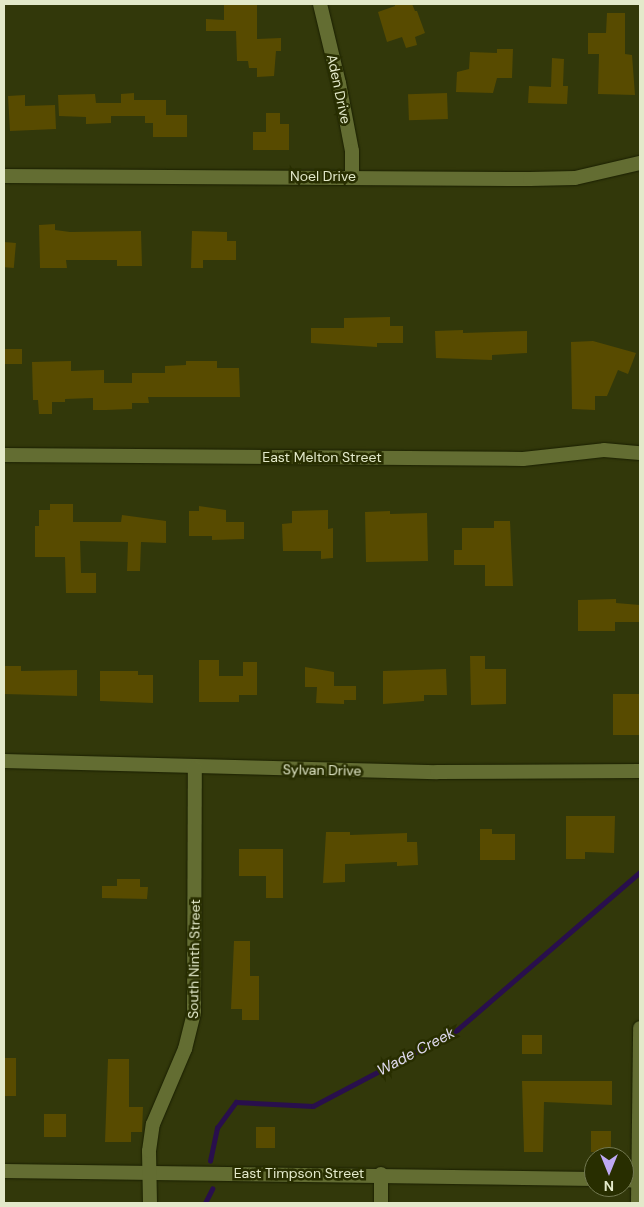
<!DOCTYPE html>
<html>
<head>
<meta charset="utf-8">
<style>
  body { margin:0 }
  #map { position:relative; width:644px; height:1207px; overflow:hidden; background:#32380a; font-family:"DM Sans",sans-serif }
  div>[style] { position:absolute }
  [style*='--x'] { left:calc(var(--x)*1px); top:calc(var(--y)*1px); width:calc(var(--w)*1px); rotate:calc(var(--a)*1deg) }
  .stream>* { height:4.5px; margin:-2.25px; padding:0 2.25px; transform-origin:2.25px; border-radius:2.25px; background:#290f4d }
  .building>* { inset:0; background:#584b00; transform-origin:0 0 }
  .roads { filter:drop-shadow(0 0 1px #1a1f01) drop-shadow(0 0 1px #1a1f01) }
  .minor>* { height:14px; margin:-7px; padding:0 7px; transform-origin:7px; border-radius:7px; background:#636d32 }
  span { translate:-50% -50%; white-space:nowrap; text-align:center; line-height:1.15; -webkit-text-stroke:5px #282e00; paint-order:stroke }
  .street-label { font-size:14px; color:#e3e9ca }
  .water-label { font-size:15px; color:#e0dbef; font-style:italic }
  .frame { position:absolute; inset:0; border:5px solid #e3e9ca; pointer-events:none }
  .north { position:absolute; left:584px; top:1147px; width:50px; height:50px; box-sizing:border-box; background:#282e00; border:1px solid #737951; border-radius:50%; rotate:180deg; font-size:14px; font-weight:700; line-height:20px; text-align:center; color:#e3e9ca }
  .north::after { content:''; display:block; margin:auto; width:18px; height:22px; background:#bfa9f4; clip-path:polygon(50% 0,100% 100%,50% 72%,0 100%) }
</style>
</head>
<body>
<div id="map">
  <div class="stream">
    <div style="--x:210;--y:1161;--w:34;--a:-78"></div>
    <div style="--x:217;--y:1128;--w:32;--a:-54"></div>
    <div style="--x:236;--y:1102;--w:77;--a:3"></div>
    <div style="--x:313;--y:1106;--w:163;--a:-27.8"></div>
    <div style="--x:457;--y:1030;--w:242;--a:-40.8"></div>
    <div style="--x:205;--y:1203;--w:16;--a:-63"></div>
  </div>
  <div class="building">
    <div style="clip-path:polygon(224px 4px,257px 4px,257px 39px,281px 38px,281px 51px,276px 51px,274px 76px,257px 77px,257px 68px,249px 68px,248px 61px,237px 61px,236px 31px,206px 31px,206px 19px,224px 20px)"></div>
    <div style="clip-path:polygon(395px 4px,412px 4px,415px 11px,417px 11px,425px 33px,415px 37px,417px 45px,406px 48px,402px 37px,387px 42px,378px 12px,395px 6px)"></div>
    <div style="clip-path:polygon(607px 13px,625px 13px,625px 54px,632px 55px,635px 95px,598px 94px,599px 54px,588px 54px,588px 33px,606px 33px)"></div>
    <div style="clip-path:polygon(497px 49px,513px 49px,512px 78px,497px 78px,493px 93px,456px 92px,457px 72px,469px 69px,470px 52px,497px 53px)"></div>
    <div style="clip-path:polygon(552px 58px,564px 59px,563px 86px,568px 86px,567px 104px,528px 103px,529px 86px,551px 87px)"></div>
    <div style="clip-path:polygon(134px 93px,134px 100px,166px 100px,166px 115px,187px 115px,187px 137px,153px 137px,153px 123px,145px 123px,145px 116px,111px 116px,111px 123px,86px 124px,86px 117px,59px 116px,58px 95px,95px 94px,96px 103px,121px 103px,121px 94px)"></div>
    <div style="left:447px;top:93px;width:26px;height:39px;rotate:88deg"></div>
    <div style="clip-path:polygon(25px 95px,25px 106px,55px 105px,56px 129px,10px 131px,8px 96px)"></div>
    <div style="clip-path:polygon(266px 113px,280px 113px,280px 124px,289px 124px,289px 150px,253px 150px,253px 132px,266px 132px)"></div>
    <div style="clip-path:polygon(55px 224px,55px 230px,70px 232px,141px 231px,142px 266px,117px 266px,117px 260px,66px 260px,67px 268px,40px 268px,39px 225px)"></div>
    <div style="clip-path:polygon(192px 231px,227px 232px,227px 241px,236px 241px,236px 260px,203px 260px,203px 268px,191px 268px)"></div>
    <div style="left:4px;top:242px;width:12px;height:25px;rotate:5deg"></div>
    <div style="clip-path:polygon(390px 317px,390px 326px,403px 326px,403px 343px,377px 343px,377px 347px,311px 343px,311px 328px,344px 328px,344px 318px)"></div>
    <div style="clip-path:polygon(463px 330px,463px 333px,527px 331px,527px 353px,492px 355px,492px 360px,436px 358px,435px 331px)"></div>
    <div style="clip-path:polygon(593px 341px,636px 353px,628px 374px,618px 370px,607px 396px,595px 396px,595px 410px,572px 409px,571px 342px)"></div>
    <div style="left:4px;top:349px;width:18px;height:15px"></div>
    <div style="clip-path:polygon(71px 361px,71px 371px,104px 370px,104px 383px,132px 383px,132px 373px,165px 373px,165px 366px,186px 365px,186px 361px,217px 361px,217px 368px,239px 368px,240px 397px,148px 397px,149px 403px,132px 403px,132px 409px,106px 410px,93px 410px,93px 398px,65px 399px,65px 402px,52px 402px,52px 414px,39px 414px,38px 400px,33px 400px,32px 362px)"></div>
    <div style="clip-path:polygon(50px 504px,73px 504px,73px 522px,121px 522px,122px 515px,166px 521px,166px 543px,141px 542px,140px 571px,127px 571px,128px 542px,80px 541px,81px 573px,96px 573px,96px 593px,66px 593px,65px 557px,35px 557px,35px 526px,39px 526px,39px 510px,50px 510px)"></div>
    <div style="clip-path:polygon(199px 506px,226px 510px,226px 522px,244px 522px,244px 539px,212px 540px,212px 536px,189px 536px,189px 511px,199px 511px)"></div>
    <div style="clip-path:polygon(328px 510px,328px 529px,333px 528px,333px 558px,321px 559px,321px 551px,283px 551px,282px 524px,292px 523px,292px 511px)"></div>
    <div style="clip-path:polygon(390px 511px,390px 514px,427px 513px,428px 561px,366px 562px,365px 512px)"></div>
    <div style="clip-path:polygon(494px 521px,510px 521px,513px 586px,485px 586px,485px 565px,454px 565px,454px 550px,462px 550px,462px 528px,494px 528px)"></div>
    <div style="clip-path:polygon(616px 599px,616px 603px,640px 605px,640px 622px,615px 622px,615px 631px,578px 631px,578px 600px)"></div>
    <div style="clip-path:polygon(470px 656px,485px 656px,485px 669px,506px 669px,506px 704px,471px 705px)"></div>
    <div style="clip-path:polygon(199px 660px,219px 660px,219px 676px,243px 676px,243px 662px,257px 662px,257px 695px,239px 695px,239px 702px,199px 702px)"></div>
    <div style="clip-path:polygon(4px 666px,21px 666px,21px 671px,77px 670px,77px 696px,4px 694px)"></div>
    <div style="clip-path:polygon(305px 667px,334px 672px,334px 686px,356px 686px,356px 700px,344px 700px,344px 704px,316px 703px,317px 687px,305px 687px)"></div>
    <div style="clip-path:polygon(446px 669px,447px 695px,424px 695px,424px 701px,383px 704px,383px 671px)"></div>
    <div style="clip-path:polygon(100px 671px,138px 671px,138px 675px,153px 675px,153px 703px,100px 701px)"></div>
    <div style="left:613px;top:694px;width:26px;height:41px"></div>
    <div style="clip-path:polygon(566px 816px,615px 816px,614px 853px,585px 852px,585px 859px,566px 859px)"></div>
    <div style="clip-path:polygon(480px 829px,492px 829px,492px 834px,515px 834px,515px 860px,480px 860px)"></div>
    <div style="clip-path:polygon(326px 832px,350px 832px,350px 835px,407px 833px,407px 842px,417px 842px,418px 865px,397px 866px,397px 862px,345px 864px,345px 882px,323px 883px)"></div>
    <div style="clip-path:polygon(239px 849px,283px 849px,283px 898px,266px 898px,266px 876px,239px 876px)"></div>
    <div style="clip-path:polygon(117px 879px,140px 879px,140px 887px,148px 887px,147px 899px,102px 898px,102px 886px,117px 886px)"></div>
    <div style="clip-path:polygon(234px 941px,250px 941px,250px 976px,259px 976px,259px 1020px,242px 1020px,242px 1009px,231px 1009px)"></div>
    <div style="left:522px;top:1035px;width:20px;height:19px"></div>
    <div style="left:4px;top:1058px;width:12px;height:38px"></div>
    <div style="clip-path:polygon(108px 1059px,129px 1059px,129px 1107px,143px 1107px,142px 1132px,131px 1132px,131px 1142px,105px 1142px)"></div>
    <div style="clip-path:polygon(522px 1081px,612px 1081px,612px 1105px,544px 1102px,543px 1152px,524px 1152px)"></div>
    <div style="left:44px;top:1114px;width:22px;height:23px"></div>
    <div style="left:256px;top:1127px;width:19px;height:21px"></div>
    <div style="left:591px;top:1131px;width:20px;height:21px"></div>
  </div>
  <div class="roads">
    <div class="minor">
      <div style="--x:320;--y:4;--w:81;--a:76.5"></div>
      <div style="--x:339;--y:83;--w:69;--a:79.2"></div>
      <div style="--x:352;--y:151;--w:25;--a:90"></div>
      <div style="--x:4;--y:176;--w:526;--a:0.33"></div>
      <div style="--x:530;--y:179;--w:45;--a:-1.3"></div>
      <div style="--x:575;--y:178;--w:67;--a:-13"></div>
      <div style="--x:4;--y:455;--w:519;--a:0.44"></div>
      <div style="--x:523;--y:459;--w:81;--a:-6.3"></div>
      <div style="--x:604;--y:450;--w:36;--a:5"></div>
      <div style="--x:4;--y:761;--w:433;--a:1.5"></div>
      <div style="--x:437;--y:772;--w:203;--a:-0.3"></div>
      <div style="--x:4;--y:1171;--w:590;--a:0.78"></div>
      <div style="--x:381;--y:1174;--w:29;--a:90"></div>
      <div style="--x:624;--y:1180;--w:16;--a:4"></div>
      <div style="--x:150;--y:1203;--w:52;--a:-91.1"></div>
      <div style="--x:149;--y:1151;--w:27;--a:-82"></div>
      <div style="--x:153;--y:1124;--w:82;--a:-66.9"></div>
      <div style="--x:185;--y:1049;--w:37;--a:-76"></div>
      <div style="--x:194;--y:1013;--w:245;--a:-89.8"></div>
      <div style="--x:638;--y:1203;--w:175;--a:-89.3"></div>
    </div>
  </div>
  <div class="street-label">
    <span style="left:339px;top:89px;rotate:78deg">Aden Drive</span>
    <span style="left:323px;top:176px">Noel Drive</span>
    <span style="left:322px;top:457px">East Melton Street</span>
    <span style="left:322px;top:770px;rotate:1deg">Sylvan Drive</span>
    <span style="left:194px;top:959px;rotate:-89deg">South Ninth Street</span>
    <span style="left:299px;top:1173px">East Timpson Street</span>
  </div>
  <div class="water-label">
    <span style="left:416px;top:1052px;rotate:-28deg">Wade Creek</span>
  </div>
  <div class="frame"></div>
  <div class="north">N</div>
</div>
</body>
</html>
